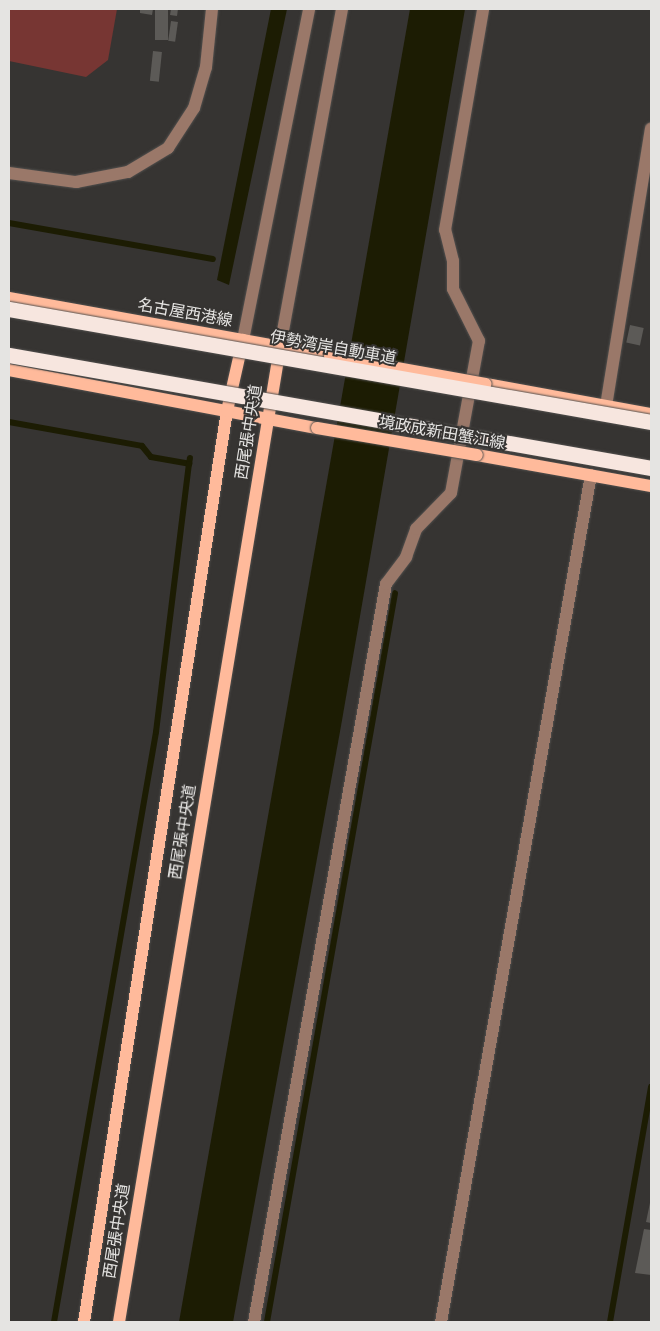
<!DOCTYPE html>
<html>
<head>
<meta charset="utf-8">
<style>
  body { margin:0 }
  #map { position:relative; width:660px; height:1331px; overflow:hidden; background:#363432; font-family:Roboto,"Noto Sans JP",sans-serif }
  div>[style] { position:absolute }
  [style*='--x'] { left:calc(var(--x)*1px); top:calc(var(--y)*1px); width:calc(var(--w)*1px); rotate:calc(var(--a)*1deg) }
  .green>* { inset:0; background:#773633 }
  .water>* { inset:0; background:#1c1c03 }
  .stream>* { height:6px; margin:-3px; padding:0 3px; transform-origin:3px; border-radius:3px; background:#1c1c03 }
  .building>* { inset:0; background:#5c5a57; transform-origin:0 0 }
  .roads { filter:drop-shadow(0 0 1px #52504e) drop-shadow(0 0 1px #52504e) }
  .minor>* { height:12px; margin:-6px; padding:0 6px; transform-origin:6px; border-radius:6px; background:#9a7869 }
  .major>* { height:12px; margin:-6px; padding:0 6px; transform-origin:6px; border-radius:6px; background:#ffba9b }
  .bridges { filter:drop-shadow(0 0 1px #52504e) drop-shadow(0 0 1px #52504e) }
  .major-bridge>* { height:12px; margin:-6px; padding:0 6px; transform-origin:6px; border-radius:6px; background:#ffba9b }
  .highway-bridge>* { height:15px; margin:-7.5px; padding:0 7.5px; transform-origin:7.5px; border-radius:7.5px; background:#f7e6df }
  span { translate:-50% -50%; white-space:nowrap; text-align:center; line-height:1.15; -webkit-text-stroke:4px #363432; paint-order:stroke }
  .street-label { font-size:16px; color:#e5e4e2 }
  .frame { position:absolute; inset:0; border:10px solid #e5e4e2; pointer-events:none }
</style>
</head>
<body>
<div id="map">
  <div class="green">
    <div style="clip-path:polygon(9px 9px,117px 9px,108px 60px,86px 77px,9px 61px)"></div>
  </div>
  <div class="water">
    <div style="clip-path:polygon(271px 9px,287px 9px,229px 285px,217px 280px)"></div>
    <div style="clip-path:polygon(410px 9px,465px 9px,341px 726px,233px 1322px,179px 1322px)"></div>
  </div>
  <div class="stream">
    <div style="--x:9;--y:223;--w:207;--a:10"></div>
    <div style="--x:9;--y:422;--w:135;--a:10.2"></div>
    <div style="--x:142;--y:446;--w:14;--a:51"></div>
    <div style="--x:151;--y:457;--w:39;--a:10"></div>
    <div style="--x:189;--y:464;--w:6;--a:-81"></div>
    <div style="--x:54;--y:1322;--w:599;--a:-80.19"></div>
    <div style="--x:156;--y:732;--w:270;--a:-83"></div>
    <div style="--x:267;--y:1322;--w:740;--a:-80.04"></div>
    <div style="--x:610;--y:1322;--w:239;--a:-80.1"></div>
  </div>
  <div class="building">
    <div style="clip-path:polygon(140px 9px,153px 9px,152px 15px,140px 13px)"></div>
    <div style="left:155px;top:9px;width:13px;height:31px"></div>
    <div style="clip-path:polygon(171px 9px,178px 9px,177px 16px,170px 15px)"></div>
    <div style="left:171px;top:21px;width:7px;height:20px;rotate:8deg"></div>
    <div style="left:153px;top:51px;width:9px;height:30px;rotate:6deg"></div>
    <div style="left:630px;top:325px;width:14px;height:18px;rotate:12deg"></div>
    <div style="clip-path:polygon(651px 1198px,651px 1223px,646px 1222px)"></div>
    <div style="clip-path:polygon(644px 1229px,651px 1230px,651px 1275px,635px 1273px)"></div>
  </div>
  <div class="roads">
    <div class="minor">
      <div style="--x:9;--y:173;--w:68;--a:7.7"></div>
      <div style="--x:76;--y:182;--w:53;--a:-10.9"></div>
      <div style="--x:128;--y:172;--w:47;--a:-31"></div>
      <div style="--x:168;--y:148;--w:48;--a:-57"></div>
      <div style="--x:194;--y:108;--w:43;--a:-73.7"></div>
      <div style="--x:206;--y:67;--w:58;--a:-84.1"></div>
      <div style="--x:243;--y:340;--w:338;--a:-78.7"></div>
      <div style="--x:280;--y:347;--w:344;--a:-79.6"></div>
      <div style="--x:606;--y:406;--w:281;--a:-80.8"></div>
      <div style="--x:254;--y:1322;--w:750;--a:-79.86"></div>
      <div style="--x:386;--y:584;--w:34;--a:-53"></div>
      <div style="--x:406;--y:557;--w:30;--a:-70"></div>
      <div style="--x:416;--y:529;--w:50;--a:-45.8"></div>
      <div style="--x:451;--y:493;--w:155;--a:-79.6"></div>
      <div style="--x:479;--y:341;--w:58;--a:-116.6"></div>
      <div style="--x:453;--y:289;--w:28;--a:-90"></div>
      <div style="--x:453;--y:261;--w:32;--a:-104"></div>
      <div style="--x:445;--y:230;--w:224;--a:-80.2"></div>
      <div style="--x:441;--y:1322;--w:860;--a:-79.96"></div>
    </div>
    <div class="major">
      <div style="--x:9;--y:298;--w:326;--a:10.2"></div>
      <div style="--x:9;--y:370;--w:313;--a:10.7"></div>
      <div style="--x:486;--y:384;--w:168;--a:10.3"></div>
      <div style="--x:477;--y:455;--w:177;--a:10.1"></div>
      <div style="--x:84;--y:1322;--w:922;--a:-81.08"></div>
      <div style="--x:227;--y:411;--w:73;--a:-77.3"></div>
      <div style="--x:119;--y:1322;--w:988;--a:-80.62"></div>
    </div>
  </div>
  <div class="bridges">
    <div class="major-bridge">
      <div style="--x:330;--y:356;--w:158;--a:10.2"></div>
      <div style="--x:317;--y:428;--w:162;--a:9.6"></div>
    </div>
    <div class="highway-bridge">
      <div style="--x:9;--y:309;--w:652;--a:9.98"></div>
      <div style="--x:9;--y:355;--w:652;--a:9.98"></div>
    </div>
  </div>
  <div class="street-label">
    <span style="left:185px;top:313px;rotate:10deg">名古屋西港線</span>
    <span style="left:333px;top:348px;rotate:10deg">伊勢湾岸自動車道</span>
    <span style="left:249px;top:432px;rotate:-81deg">西尾張中央道</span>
    <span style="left:442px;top:433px;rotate:10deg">境政成新田蟹江線</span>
    <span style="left:183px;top:832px;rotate:-81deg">西尾張中央道</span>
    <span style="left:117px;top:1231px;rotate:-81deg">西尾張中央道</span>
  </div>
  <div class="frame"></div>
</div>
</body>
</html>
